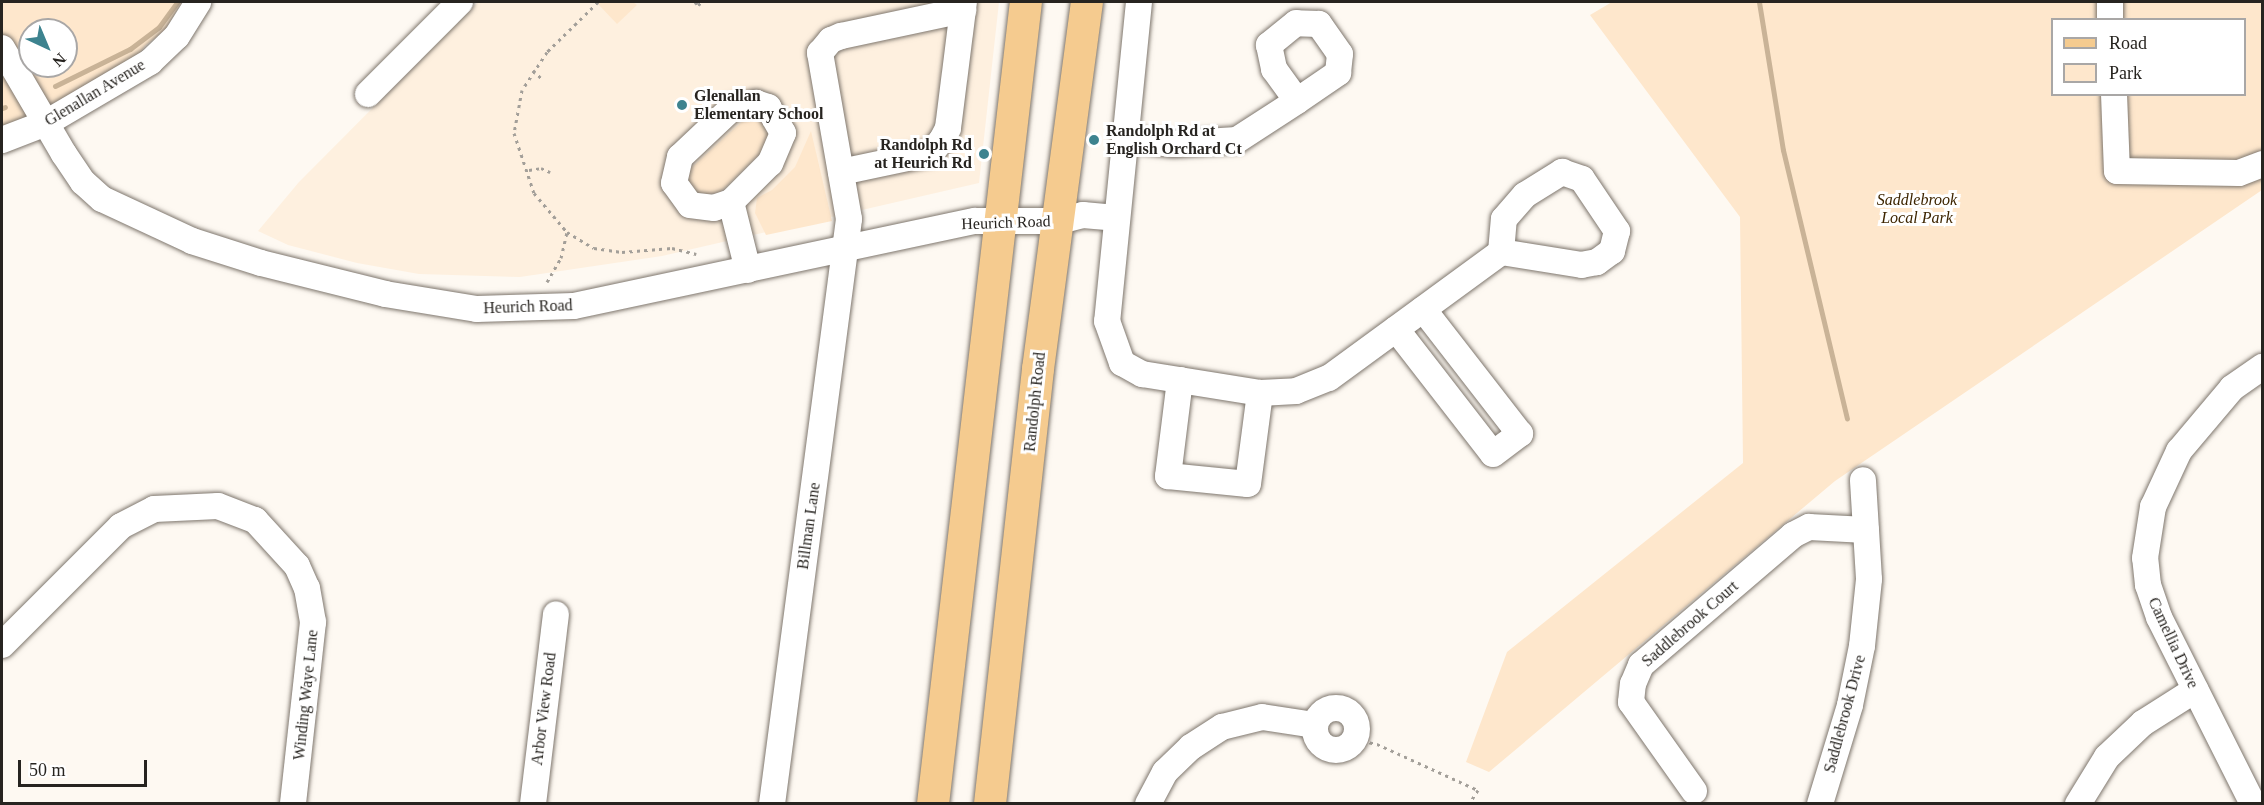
<!DOCTYPE html>
<html>
<head>
<meta charset="utf-8">
<style>
  body { margin:0 }
  #map { position:relative; width:2264px; height:805px; overflow:hidden; background:#fef9f2; font-family:"Times New Roman",serif }
  div>[style] { position:absolute }
  [style*='--x'] { left:calc(var(--x)*1px); top:calc(var(--y)*1px); width:calc(var(--w)*1px); rotate:calc(var(--a)*1deg) }
  .built>* { inset:0; background:#fef0df }
  .green>* { inset:0; background:#fee7cc }
  .stream>* { height:5px; margin:-2.5px; padding:0 2.5px; transform-origin:2.5px; border-radius:2.5px; background:#c9b397 }
  .path>* { height:3px; margin-top:-1.5px; transform-origin:0; background:repeating-linear-gradient(90deg,#a39f99 0 3px,transparent 0 7.5px) }
  .roads { filter:drop-shadow(0 0 2px #7e766d) drop-shadow(0 0 2px #7e766d) }
  .minor>* { height:26px; margin:-13px; padding:0 13px; transform-origin:13px; border-radius:13px; background:#fff }
  .minor>.ring { margin:-13px; padding:0; box-sizing:content-box; background:none; border:26px solid #fff; border-radius:50% }
  .major>* { height:32px; margin:-16px; padding:0 16px; transform-origin:16px; border-radius:16px; background:#f5cb8f }
  .dots>* { width:16px; height:16px; translate:-50% -50%; box-sizing:border-box; border:3px solid #fff; border-radius:50% }
  span { translate:-50% -50%; white-space:nowrap; text-align:center; line-height:1.15; -webkit-text-stroke:6px #fff; paint-order:stroke }
  .street-label { font-size:16px; color:#272420 }
  .poi-label { font-size:16px; color:#272420; font-weight:700 }
  .left { translate:0 -50%; text-align:left }
  .right { translate:-100% -50%; text-align:right }
  .park-label { font-size:16px; color:#3d2501; font-style:italic }
  .frame { position:absolute; inset:0; border:3px solid #272420; pointer-events:none }
  .legend { position:absolute; left:2051px; top:18px; width:195px; height:78px; box-sizing:border-box; background:#fff; border:2px solid #a9a7a6; margin:0; padding:8px 10px; list-style:none; font-size:18px; color:#272420 }
  .legend li { display:flex; align-items:center; gap:12px; height:30px }
  .legend b { width:30px; border:2px solid #a9a7a6 }
  .north { position:absolute; left:18px; top:18px; width:60px; height:60px; box-sizing:border-box; background:#fff; border:2px solid #a9a7a6; border-radius:50%; rotate:136deg; font-size:16px; font-weight:700; line-height:24px; text-align:center; color:#272420 }
  .north::after { content:''; display:block; margin:auto; width:21px; height:27px; background:#3d838f; clip-path:polygon(50% 0,100% 100%,50% 72%,0 100%) }
  .scale { position:absolute; left:18px; top:760px; width:129px; height:27px; box-sizing:border-box; border:3px solid #272420; border-top:0; padding-left:8px; font-size:18px; line-height:21px; white-space:nowrap; color:#272420; -webkit-text-stroke:4px #fff; paint-order:stroke }
</style>
</head>
<body>
<div id="map">
  <div class="built">
    <div style="clip-path:polygon(478px 2px,999px 2px,979px 183px,662px 256px,520px 277px,419px 274px,357px 263px,288px 245px,258px 231px,299px 182px)"></div>
  </div>
  <div class="green">
    <div style="clip-path:polygon(evenodd,2px 2px,182px 2px,165px 30px,145px 46px,125px 73px,2px 143px,2px 2px,30px 30px,66px 30px,66px 66px,30px 66px,30px 30px)"></div>
    <div style="clip-path:polygon(633px 2px,637px 5px,617px 24px,597px 3px)"></div>
    <div style="clip-path:polygon(evenodd,1612px 2px,2262px 2px,2262px 190px,1835px 481px,1489px 772px,1466px 762px,1507px 652px,1743px 463px,1740px 217px,1590px 15px,1612px 2px,2052px 20px,2244px 20px,2244px 94px,2052px 94px,2052px 20px)"></div>
    <div style="clip-path:polygon(748px 116px,758px 116px,770px 126px,768px 146px,720px 192px,698px 196px,688px 182px,690px 169px)"></div>
    <div style="clip-path:polygon(811px 131px,832px 221px,766px 235px,755px 213px,757px 198px,772px 190px,795px 167px)"></div>
  </div>
  <div class="stream">
    <div style="--x:1759;--y:2;--w:150;--a:80.8"></div>
    <div style="--x:1783;--y:150;--w:276;--a:76.6"></div>
    <div style="--x:55;--y:86;--w:84;--a:-26.3"></div>
    <div style="--x:130;--y:49;--w:36;--a:-37"></div>
    <div style="--x:159;--y:27;--w:31;--a:-54"></div>
    <div style="--x:2;--y:108;--w:3;--a:-18"></div>
  </div>
  <div class="path">
    <div style="--x:598;--y:2;--w:71;--a:135.6"></div>
    <div style="--x:547;--y:52;--w:45;--a:123.3"></div>
    <div style="--x:522;--y:90;--w:44;--a:100.5"></div>
    <div style="--x:514;--y:133;--w:63;--a:71.6"></div>
    <div style="--x:534;--y:193;--w:51;--a:49.8"></div>
    <div style="--x:567;--y:232;--w:31;--a:31"></div>
    <div style="--x:594;--y:248;--w:28;--a:8"></div>
    <div style="--x:622;--y:252;--w:50;--a:-4.6"></div>
    <div style="--x:672;--y:248;--w:25;--a:14"></div>
    <div style="--x:695;--y:2;--w:4;--a:45"></div>
    <div style="--x:698;--y:5;--w:5;--a:-37"></div>
    <div style="--x:533;--y:70;--w:11;--a:45"></div>
    <div style="--x:529;--y:170;--w:12;--a:-9"></div>
    <div style="--x:541;--y:168;--w:10;--a:24"></div>
    <div style="--x:547;--y:282;--w:28;--a:-60"></div>
    <div style="--x:561;--y:258;--w:27;--a:-77"></div>
    <div style="--x:1355;--y:739;--w:23;--a:13"></div>
    <div style="--x:1377;--y:744;--w:111;--a:24.5"></div>
    <div style="--x:1478;--y:790;--w:17;--a:123"></div>
  </div>
  <div class="roads">
    <div class="minor">
      <div style="--x:1139;--y:2;--w:321;--a:95.7"></div>
      <div style="--x:1107;--y:321;--w:45;--a:70.3"></div>
      <div style="--x:1122;--y:363;--w:23;--a:29"></div>
      <div style="--x:1142;--y:374;--w:120;--a:9.1"></div>
      <div style="--x:1260;--y:393;--w:36;--a:-3"></div>
      <div style="--x:1296;--y:391;--w:35;--a:-22"></div>
      <div style="--x:1329;--y:378;--w:213;--a:-36.2"></div>
      <div style="--x:1501;--y:252;--w:33;--a:-85"></div>
      <div style="--x:1504;--y:219;--w:32;--a:-49"></div>
      <div style="--x:1525;--y:195;--w:44;--a:-31.9"></div>
      <div style="--x:1562;--y:172;--w:21;--a:19"></div>
      <div style="--x:1582;--y:179;--w:63;--a:56.1"></div>
      <div style="--x:1617;--y:231;--w:21;--a:104"></div>
      <div style="--x:1612;--y:251;--w:19;--a:144"></div>
      <div style="--x:1597;--y:262;--w:15;--a:169"></div>
      <div style="--x:1582;--y:265;--w:82;--a:-170.9"></div>
      <div style="--x:2110;--y:20;--w:18;--a:-90"></div>
      <div style="--x:2;--y:48;--w:123;--a:59.7"></div>
      <div style="--x:64;--y:154;--w:34;--a:56"></div>
      <div style="--x:83;--y:182;--w:25;--a:42"></div>
      <div style="--x:102;--y:199;--w:99;--a:25"></div>
      <div style="--x:192;--y:241;--w:72;--a:17.7"></div>
      <div style="--x:261;--y:263;--w:128;--a:14"></div>
      <div style="--x:385;--y:294;--w:93;--a:9.3"></div>
      <div style="--x:477;--y:309;--w:97;--a:-1.8"></div>
      <div style="--x:574;--y:306;--w:410;--a:-12"></div>
      <div style="--x:975;--y:221;--w:84;--a:0"></div>
      <div style="--x:1059;--y:221;--w:25;--a:-14"></div>
      <div style="--x:1083;--y:215;--w:33;--a:5"></div>
      <div style="--x:368;--y:94;--w:130;--a:-45"></div>
      <div style="--x:2114;--y:94;--w:77;--a:87.8"></div>
      <div style="--x:2117;--y:171;--w:122;--a:0.9"></div>
      <div style="--x:2239;--y:173;--w:25;--a:-21"></div>
      <div style="--x:756;--y:103;--w:13;--a:18"></div>
      <div style="--x:768;--y:107;--w:30;--a:60"></div>
      <div style="--x:783;--y:133;--w:33;--a:113"></div>
      <div style="--x:770;--y:163;--w:55;--a:135"></div>
      <div style="--x:731;--y:202;--w:18;--a:161"></div>
      <div style="--x:714;--y:208;--w:24;--a:-173"></div>
      <div style="--x:690;--y:205;--w:27;--a:-126"></div>
      <div style="--x:674;--y:183;--w:27;--a:-77"></div>
      <div style="--x:680;--y:157;--w:71;--a:-43.3"></div>
      <div style="--x:732;--y:108;--w:25;--a:-12"></div>
      <div style="--x:1125;--y:139;--w:49;--a:5.8"></div>
      <div style="--x:1174;--y:144;--w:63;--a:-3.6"></div>
      <div style="--x:1237;--y:140;--w:72;--a:-33"></div>
      <div style="--x:1297;--y:101;--w:50;--a:-34.3"></div>
      <div style="--x:1338;--y:73;--w:19;--a:-84"></div>
      <div style="--x:1340;--y:54;--w:37;--a:-125"></div>
      <div style="--x:1319;--y:24;--w:23;--a:-178"></div>
      <div style="--x:1296;--y:23;--w:35;--a:141"></div>
      <div style="--x:1269;--y:45;--w:25;--a:78"></div>
      <div style="--x:1274;--y:69;--w:39;--a:54"></div>
      <div style="--x:2;--y:140;--w:47;--a:-21.1"></div>
      <div style="--x:46;--y:123;--w:121;--a:-30.4"></div>
      <div style="--x:150;--y:62;--w:37;--a:-44"></div>
      <div style="--x:177;--y:36;--w:40;--a:-58"></div>
      <div style="--x:841;--y:172;--w:92;--a:-11.9"></div>
      <div style="--x:931;--y:153;--w:17;--a:-50"></div>
      <div style="--x:942;--y:140;--w:13;--a:-63"></div>
      <div style="--x:948;--y:128;--w:127;--a:-82.8"></div>
      <div style="--x:731;--y:202;--w:70;--a:76"></div>
      <div style="--x:1396;--y:329;--w:158;--a:52.2"></div>
      <div style="--x:1493;--y:454;--w:34;--a:-37"></div>
      <div style="--x:1520;--y:434;--w:158;--a:-127.8"></div>
      <div style="--x:1180;--y:380;--w:97;--a:97.1"></div>
      <div style="--x:1168;--y:476;--w:80;--a:5.7"></div>
      <div style="--x:1248;--y:484;--w:92;--a:-82.5"></div>
      <div style="--x:2;--y:645;--w:168;--a:-45"></div>
      <div style="--x:121;--y:526;--w:37;--a:-27"></div>
      <div style="--x:154;--y:509;--w:64;--a:-2.7"></div>
      <div style="--x:218;--y:506;--w:40;--a:21"></div>
      <div style="--x:255;--y:520;--w:62;--a:47.6"></div>
      <div style="--x:297;--y:566;--w:24;--a:66"></div>
      <div style="--x:307;--y:588;--w:35;--a:80"></div>
      <div style="--x:313;--y:622;--w:183;--a:96.3"></div>
      <div class="ring" style="left:1315px;top:708px;width:16px;height:16px"></div>
      <div style="--x:1694;--y:791;--w:109;--a:-125.3"></div>
      <div style="--x:1631;--y:702;--w:18;--a:-84"></div>
      <div style="--x:1633;--y:684;--w:21;--a:-67"></div>
      <div style="--x:1641;--y:665;--w:200;--a:-40.5"></div>
      <div style="--x:1793;--y:535;--w:18;--a:-27"></div>
      <div style="--x:1809;--y:527;--w:57;--a:3"></div>
      <div style="--x:533;--y:804;--w:191;--a:-83.1"></div>
      <div style="--x:772;--y:804;--w:590;--a:-82.5"></div>
      <div style="--x:849;--y:219;--w:169;--a:-99.9"></div>
      <div style="--x:820;--y:53;--w:17;--a:-50"></div>
      <div style="--x:831;--y:40;--w:11;--a:-22"></div>
      <div style="--x:841;--y:36;--w:125;--a:-12"></div>
      <div style="--x:1148;--y:804;--w:36;--a:-62"></div>
      <div style="--x:1165;--y:772;--w:36;--a:-44"></div>
      <div style="--x:1191;--y:747;--w:37;--a:-33"></div>
      <div style="--x:1222;--y:727;--w:41;--a:-14"></div>
      <div style="--x:1262;--y:717;--w:53;--a:8.7"></div>
      <div style="--x:1820;--y:804;--w:103;--a:-73.1"></div>
      <div style="--x:1850;--y:705;--w:60;--a:-78.5"></div>
      <div style="--x:1862;--y:646;--w:67;--a:-84"></div>
      <div style="--x:1869;--y:579;--w:99;--a:-93.5"></div>
      <div style="--x:2078;--y:804;--w:55;--a:-58.3"></div>
      <div style="--x:2107;--y:757;--w:50;--a:-43.4"></div>
      <div style="--x:2143;--y:723;--w:62;--a:-32.4"></div>
      <div style="--x:2253;--y:804;--w:209;--a:-116.7"></div>
      <div style="--x:2159;--y:617;--w:34;--a:-109"></div>
      <div style="--x:2148;--y:585;--w:27;--a:-96"></div>
      <div style="--x:2145;--y:558;--w:52;--a:-81.1"></div>
      <div style="--x:2153;--y:507;--w:62;--a:-65.1"></div>
      <div style="--x:2179;--y:451;--w:82;--a:-49.9"></div>
      <div style="--x:2232;--y:388;--w:37;--a:-35"></div>
    </div>
    <div class="major">
      <div style="--x:933;--y:804;--w:807;--a:-83.39"></div>
      <div style="--x:990;--y:804;--w:438;--a:-83.7"></div>
      <div style="--x:1038;--y:369;--w:370;--a:-82.4"></div>
    </div>
  </div>
  <div class="dots">
    <div style="left:682px;top:105px;background:#3d838f"></div>
    <div style="left:1094px;top:140px;background:#3d838f"></div>
    <div style="left:984px;top:154px;background:#3d838f"></div>
  </div>
  <div class="street-label">
    <span style="left:95px;top:93px;rotate:-31deg">Glenallan Avenue</span>
    <span style="left:1006px;top:223px;rotate:-2deg">Heurich Road</span>
    <span style="left:528px;top:307px;rotate:-2deg">Heurich Road</span>
    <span style="left:1035px;top:402px;rotate:-84deg">Randolph Road</span>
    <span style="left:809px;top:526px;rotate:-82deg">Billman Lane</span>
    <span style="left:1690px;top:624px;rotate:-41deg">Saddlebrook Court</span>
    <span style="left:2173px;top:643px;rotate:65deg">Camellia Drive</span>
    <span style="left:306px;top:695px;rotate:-84deg">Winding Waye Lane</span>
    <span style="left:544px;top:709px;rotate:-83deg">Arbor View Road</span>
    <span style="left:1845px;top:714px;rotate:-75deg">Saddlebrook Drive</span>
  </div>
  <div class="poi-label">
    <span class="left" style="left:694px;top:105px">Glenallan<br>Elementary School</span>
    <span class="left" style="left:1106px;top:140px">Randolph Rd at<br>English Orchard Ct</span>
    <span class="right" style="left:972px;top:154px">Randolph Rd<br>at Heurich Rd</span>
  </div>
  <div class="park-label">
    <span style="left:1917px;top:209px">Saddlebrook<br>Local Park</span>
  </div>
  <div class="frame"></div>
  <ul class="legend">
  <li><b style="height:8px;background:#f5cb8f"></b>Road</li>
  <li><b style="height:16px;background:#fee7cc"></b>Park</li>
  </ul>
  <div class="north">N</div>
  <div class="scale">50 m</div>
</div>
</body>
</html>
